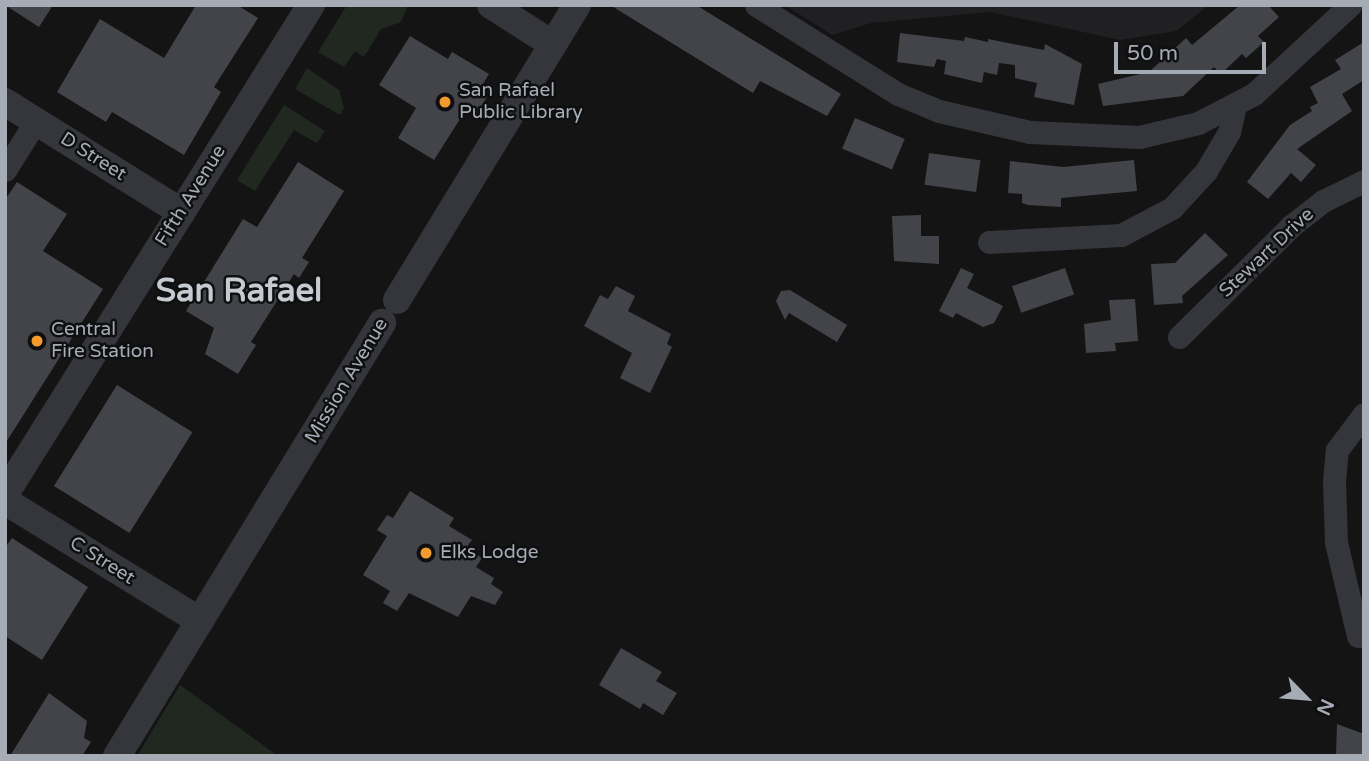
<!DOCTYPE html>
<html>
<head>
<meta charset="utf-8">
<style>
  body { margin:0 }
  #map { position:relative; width:1369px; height:761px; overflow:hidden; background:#141415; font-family:"Varela Round",sans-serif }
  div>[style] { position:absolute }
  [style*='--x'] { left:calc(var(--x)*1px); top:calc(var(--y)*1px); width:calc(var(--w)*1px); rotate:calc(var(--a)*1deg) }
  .built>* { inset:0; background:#202022 }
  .green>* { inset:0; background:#202820 }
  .building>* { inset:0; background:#434449; transform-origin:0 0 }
  .minor>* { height:23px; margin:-11.5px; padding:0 11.5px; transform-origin:11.5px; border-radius:11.5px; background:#35363b }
  .tertiary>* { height:28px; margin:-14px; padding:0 14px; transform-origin:14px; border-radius:14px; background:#35363b }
  .dots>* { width:19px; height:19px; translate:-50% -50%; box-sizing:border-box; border:4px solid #0f0f10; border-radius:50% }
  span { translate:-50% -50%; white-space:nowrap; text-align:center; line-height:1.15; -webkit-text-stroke:5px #0f0f10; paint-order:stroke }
  .poi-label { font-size:19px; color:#a5acb6 }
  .left { translate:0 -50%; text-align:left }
  .street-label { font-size:19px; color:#a5acb6 }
  .town-label { font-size:33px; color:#c6cbd2; font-weight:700 }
  .frame { position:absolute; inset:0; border:7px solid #a5acb6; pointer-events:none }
  .north { position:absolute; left:1271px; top:663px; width:70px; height:70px; -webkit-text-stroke:5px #0f0f10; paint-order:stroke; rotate:115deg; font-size:19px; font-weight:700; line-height:28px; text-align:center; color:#a5acb6 }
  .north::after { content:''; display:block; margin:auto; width:24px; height:32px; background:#a5acb6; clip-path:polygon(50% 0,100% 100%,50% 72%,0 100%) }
  .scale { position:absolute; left:1114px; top:42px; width:152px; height:32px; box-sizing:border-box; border:4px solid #a5acb6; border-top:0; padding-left:9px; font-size:21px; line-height:24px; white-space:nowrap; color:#a5acb6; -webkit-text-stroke:5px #0f0f10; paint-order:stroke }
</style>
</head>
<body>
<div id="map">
  <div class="built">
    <div style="clip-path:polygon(785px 5px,1209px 5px,1176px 31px,1120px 40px,990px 12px,871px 23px,832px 35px)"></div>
  </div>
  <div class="green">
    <div style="clip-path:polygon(347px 5px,408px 5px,401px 22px,381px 29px,364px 57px,355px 51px,344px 67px,318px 52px)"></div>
    <div style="clip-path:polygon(307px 68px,339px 90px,344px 108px,340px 115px,295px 89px)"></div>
    <div style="clip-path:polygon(284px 105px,325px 131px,317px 143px,294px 130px,255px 191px,237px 180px)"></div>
    <div style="clip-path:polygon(180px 685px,278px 756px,137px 756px)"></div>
  </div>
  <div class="building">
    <div style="clip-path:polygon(5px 5px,53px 5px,39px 27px)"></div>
    <div style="clip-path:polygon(196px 5px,237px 5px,258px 18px,214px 87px,221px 92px,184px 155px,112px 112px,106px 122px,57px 92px,100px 19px,164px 58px)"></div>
    <div style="clip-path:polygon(610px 5px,696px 5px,841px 94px,827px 116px,760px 81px,753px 93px)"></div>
    <div style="clip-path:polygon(1240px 5px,1268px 5px,1279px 17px,1258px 36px,1264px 42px,1246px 58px,1242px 54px,1221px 74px,1214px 67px,1183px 96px,1103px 106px,1098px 84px,1149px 72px,1186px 38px,1192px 45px)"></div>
    <div style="clip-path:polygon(900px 33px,964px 41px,965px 37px,988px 42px,988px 39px,1044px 50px,1045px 44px,1082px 64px,1074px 105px,1034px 97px,1037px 83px,1015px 78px,1015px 65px,999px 63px,997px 75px,984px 72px,982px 83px,944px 74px,946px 61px,937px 59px,934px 67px,897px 62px)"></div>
    <div style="clip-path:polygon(410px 36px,448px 59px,452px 52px,489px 74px,478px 92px,487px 97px,477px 114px,467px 108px,434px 160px,398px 138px,416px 108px,379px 85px)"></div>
    <div style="clip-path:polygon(1364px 42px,1364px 80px,1342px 94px,1352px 111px,1297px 149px,1316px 165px,1301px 182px,1291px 173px,1268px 199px,1247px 182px,1290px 125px,1312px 111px,1310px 107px,1318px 103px,1310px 87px,1341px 69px,1335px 60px)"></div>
    <div style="left:855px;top:118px;width:54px;height:33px;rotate:23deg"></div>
    <div style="left:929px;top:153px;width:52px;height:32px;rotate:8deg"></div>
    <div style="clip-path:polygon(1134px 160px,1137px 191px,1061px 198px,1061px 207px,1028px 205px,1022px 203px,1022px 194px,1008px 193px,1010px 161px,1063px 167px)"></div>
    <div style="clip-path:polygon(298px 162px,344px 191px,302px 258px,309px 262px,299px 278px,294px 274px,251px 342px,256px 345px,238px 374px,205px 354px,214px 328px,186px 311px,243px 219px,257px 227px)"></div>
    <div style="clip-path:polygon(17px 182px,67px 214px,43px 251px,103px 289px,5px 444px,5px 200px)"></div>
    <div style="clip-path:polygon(921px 215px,921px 236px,939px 236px,939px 264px,894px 261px,892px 216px)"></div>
    <div style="clip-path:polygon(1205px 233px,1228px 255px,1182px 296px,1183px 303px,1154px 305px,1151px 264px,1175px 263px)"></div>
    <div style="clip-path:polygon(961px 268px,974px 274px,967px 288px,1003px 306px,994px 323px,983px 327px,956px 313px,953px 318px,939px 311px)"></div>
    <div style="left:1065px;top:268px;width:28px;height:56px;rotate:71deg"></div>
    <div style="clip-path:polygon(616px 286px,635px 296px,628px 311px,671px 334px,667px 344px,672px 347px,650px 393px,620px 378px,632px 353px,584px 326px,600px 295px,608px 299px)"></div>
    <div style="clip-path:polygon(790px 290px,847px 325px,837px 342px,789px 313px,785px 320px,776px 301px,781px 291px)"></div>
    <div style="clip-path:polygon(1135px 299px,1138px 341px,1115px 343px,1116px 351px,1086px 353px,1084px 324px,1111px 320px,1109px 300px)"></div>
    <div style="left:117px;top:385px;width:89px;height:119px;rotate:32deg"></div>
    <div style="clip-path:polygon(410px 491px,454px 518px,449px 526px,472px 540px,466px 548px,482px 558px,476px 567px,494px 578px,491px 584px,503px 592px,495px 605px,471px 596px,458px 617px,409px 593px,397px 611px,383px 603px,390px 591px,363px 575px,387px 536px,377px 530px,387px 515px,393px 518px)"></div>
    <div style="clip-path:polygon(12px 538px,88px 587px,42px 660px,5px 636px,5px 548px)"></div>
    <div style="clip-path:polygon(621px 648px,662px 672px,656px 681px,677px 693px,663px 715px,643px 703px,640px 709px,599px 685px)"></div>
    <div style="clip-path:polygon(49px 693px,87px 721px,84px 738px,91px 742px,82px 756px,10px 756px)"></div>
    <div style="clip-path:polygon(1337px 724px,1364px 734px,1364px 756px,1336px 756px)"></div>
  </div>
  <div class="minor">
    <div style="--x:756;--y:5;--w:168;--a:32.1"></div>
    <div style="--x:898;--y:94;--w:44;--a:22.5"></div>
    <div style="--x:939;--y:111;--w:93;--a:13"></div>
    <div style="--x:1030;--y:132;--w:109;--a:2.6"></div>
    <div style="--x:1139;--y:137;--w:61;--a:-13.3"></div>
    <div style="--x:1198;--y:123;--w:63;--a:-27.4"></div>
    <div style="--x:1254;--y:94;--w:131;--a:-42.8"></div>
    <div style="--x:5;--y:170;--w:58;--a:-57.7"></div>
    <div style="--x:989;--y:242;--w:132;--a:-3"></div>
    <div style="--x:1121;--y:235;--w:58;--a:-27.9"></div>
    <div style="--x:1172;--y:208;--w:50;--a:-47.4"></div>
    <div style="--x:1206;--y:171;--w:45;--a:-59.5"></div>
    <div style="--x:1229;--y:132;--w:27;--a:-77"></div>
    <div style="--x:1179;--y:337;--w:158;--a:-44.7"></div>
    <div style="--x:1291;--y:226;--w:41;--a:-38"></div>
    <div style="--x:1323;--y:201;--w:46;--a:-26"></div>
    <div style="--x:1358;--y:636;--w:97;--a:-103.2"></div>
    <div style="--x:1336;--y:542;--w:60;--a:-91.9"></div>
    <div style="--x:1334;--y:482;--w:32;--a:-85"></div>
    <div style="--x:1337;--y:450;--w:45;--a:-53.1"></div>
  </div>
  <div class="tertiary">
    <div style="--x:491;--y:5;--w:72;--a:32.6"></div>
    <div style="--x:5;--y:102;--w:208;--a:32"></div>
    <div style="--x:397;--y:300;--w:346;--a:-58.6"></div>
    <div style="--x:5;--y:494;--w:577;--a:-57.96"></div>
    <div style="--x:5;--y:501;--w:229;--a:31.6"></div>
    <div style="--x:117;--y:756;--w:508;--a:-58.53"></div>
  </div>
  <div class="dots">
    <div style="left:445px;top:102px;background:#f59a2c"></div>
    <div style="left:37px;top:341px;background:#f59a2c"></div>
    <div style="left:426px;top:553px;background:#f59a2c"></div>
  </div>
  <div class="poi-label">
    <span class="left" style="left:459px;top:102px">San Rafael<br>Public Library</span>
    <span class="left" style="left:51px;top:341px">Central<br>Fire Station</span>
    <span class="left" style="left:440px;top:553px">Elks Lodge</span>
  </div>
  <div class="street-label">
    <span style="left:93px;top:157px;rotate:32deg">D Street</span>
    <span style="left:191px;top:196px;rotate:-58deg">Fifth Avenue</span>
    <span style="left:1267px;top:253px;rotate:-43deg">Stewart Drive</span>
    <span style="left:347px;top:381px;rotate:-59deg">Mission Avenue</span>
    <span style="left:102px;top:561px;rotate:32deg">C Street</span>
  </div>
  <div class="town-label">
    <span style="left:239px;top:291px">San Rafael</span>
  </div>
  <div class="frame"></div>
  <div class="north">N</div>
  <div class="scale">50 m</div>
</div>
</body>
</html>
